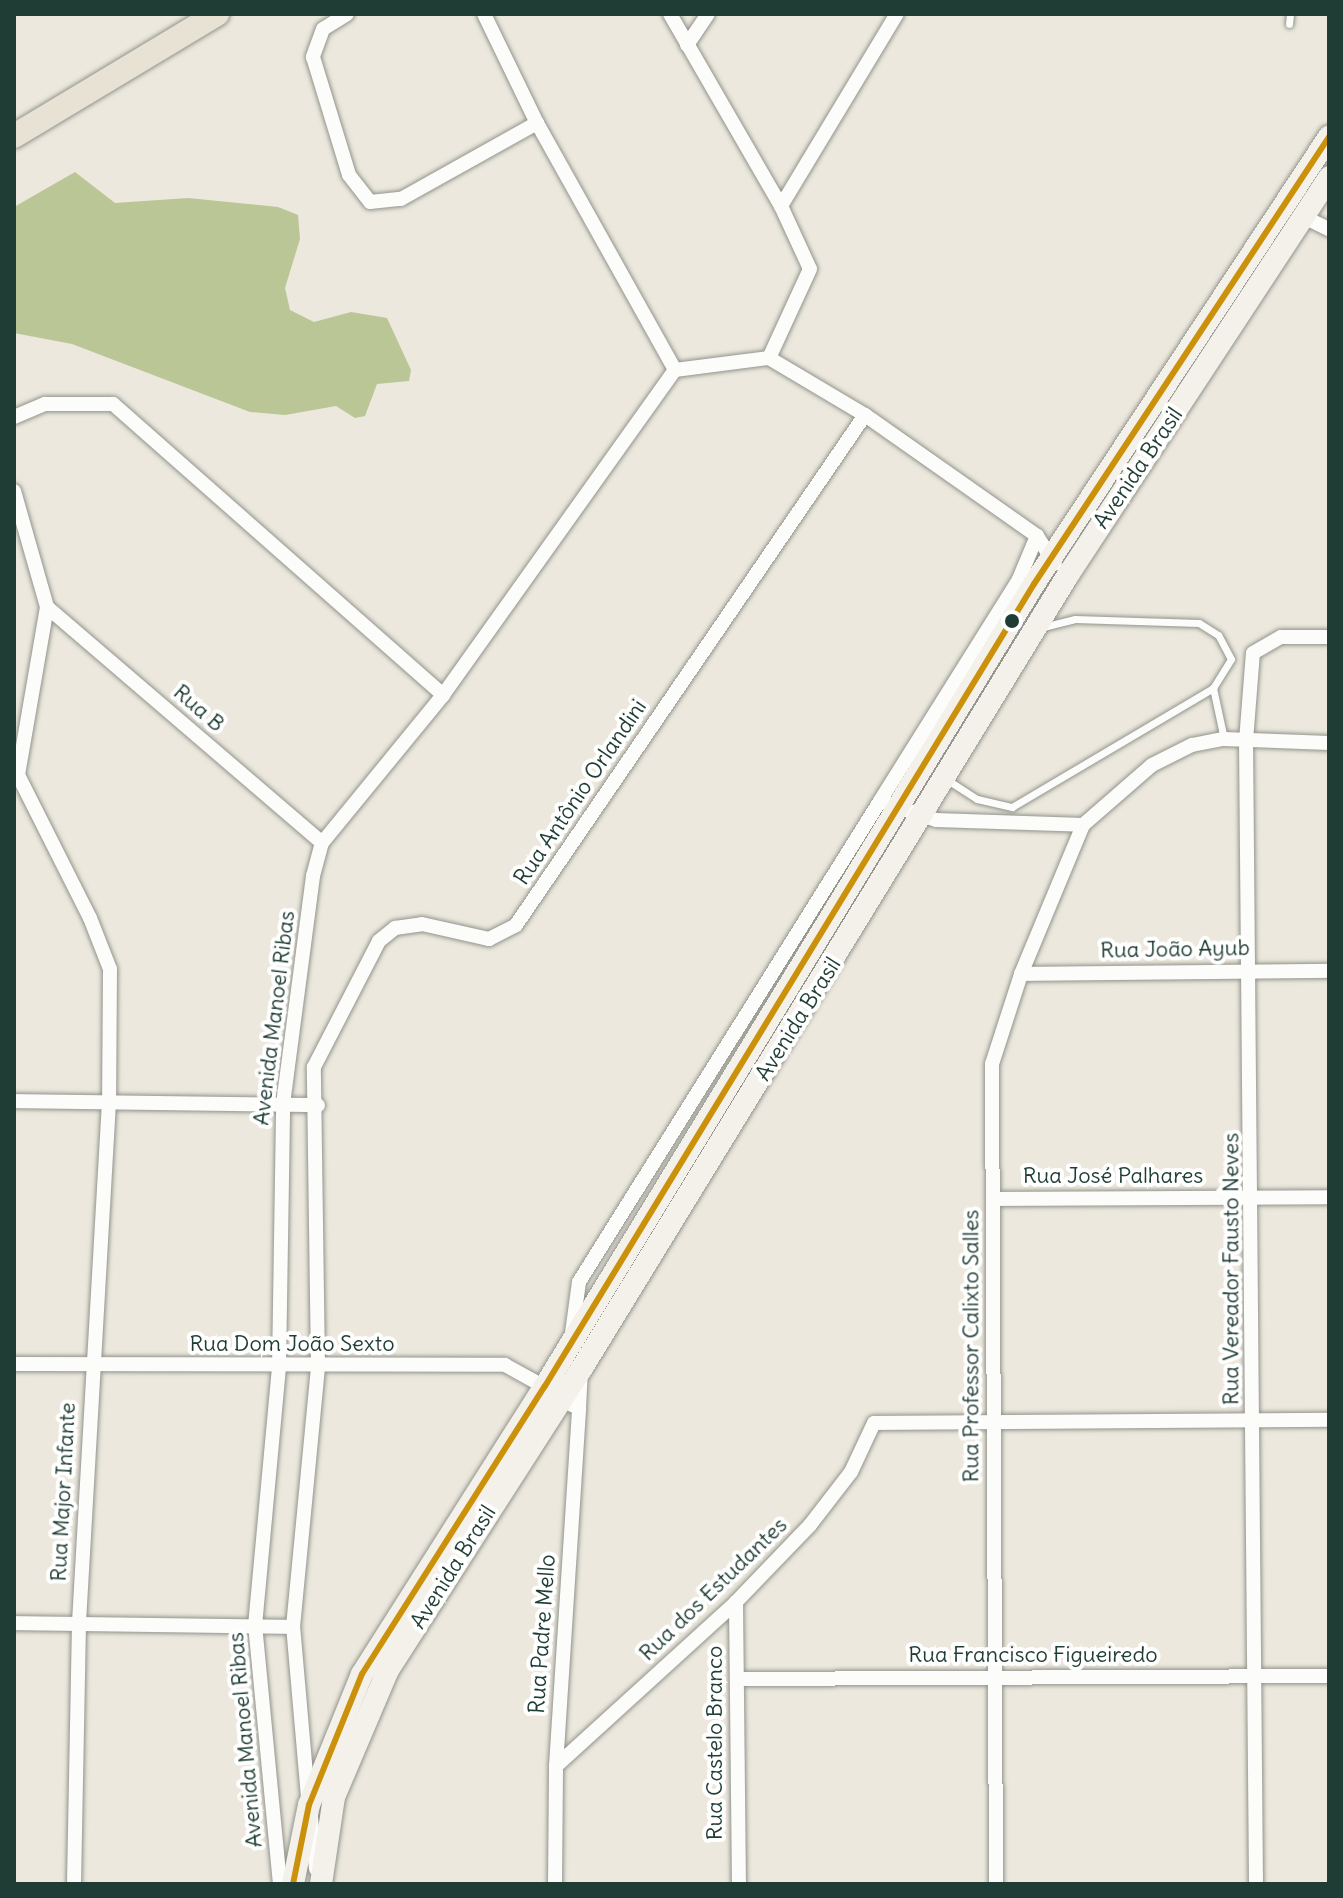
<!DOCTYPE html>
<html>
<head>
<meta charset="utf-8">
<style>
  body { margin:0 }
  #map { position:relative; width:1343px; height:1898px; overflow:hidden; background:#ece8dd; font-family:Delius,sans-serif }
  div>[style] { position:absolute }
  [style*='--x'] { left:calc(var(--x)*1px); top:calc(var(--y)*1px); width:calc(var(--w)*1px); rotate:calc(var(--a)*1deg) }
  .forest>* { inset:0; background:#bac696 }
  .roads { filter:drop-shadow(0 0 2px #91948d) drop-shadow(0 0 2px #91948d) }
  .service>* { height:7px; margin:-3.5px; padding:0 3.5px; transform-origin:3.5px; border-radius:3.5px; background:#fcfcfa }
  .minor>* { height:14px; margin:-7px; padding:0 7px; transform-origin:7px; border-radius:7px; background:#fcfcfa }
  .secondary>* { height:22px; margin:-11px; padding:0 11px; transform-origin:11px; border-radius:11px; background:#f4f1eb }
  .trunk>* { height:24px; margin:-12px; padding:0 12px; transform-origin:12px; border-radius:12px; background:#e8e2d5 }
  .bus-1>* { height:6px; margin:-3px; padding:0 3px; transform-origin:3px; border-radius:3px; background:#cc910a }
  .dots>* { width:22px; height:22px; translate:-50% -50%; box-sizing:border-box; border:4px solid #fff; border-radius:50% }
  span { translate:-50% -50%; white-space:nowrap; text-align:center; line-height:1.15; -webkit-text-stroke:8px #fff; paint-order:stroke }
  .street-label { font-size:22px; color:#1f3d34 }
  .frame { position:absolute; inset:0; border:16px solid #1f3d34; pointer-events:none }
</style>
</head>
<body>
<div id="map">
  <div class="forest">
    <div style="clip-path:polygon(75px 172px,115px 203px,188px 198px,278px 207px,298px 215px,300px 239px,285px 288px,290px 310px,314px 322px,351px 312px,387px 318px,411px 370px,409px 381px,377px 384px,365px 416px,355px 418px,336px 406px,285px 415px,250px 412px,72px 344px,14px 333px,14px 207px)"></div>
  </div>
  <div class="roads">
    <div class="service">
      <div style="--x:1289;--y:24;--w:10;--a:-84"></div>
      <div style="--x:1213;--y:688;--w:52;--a:77.8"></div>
      <div style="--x:946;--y:779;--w:37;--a:33"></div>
      <div style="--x:977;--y:799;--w:36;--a:13"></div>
      <div style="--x:1012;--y:807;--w:234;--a:-30.6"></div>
      <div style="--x:1213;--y:688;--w:34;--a:-58"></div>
      <div style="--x:1231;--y:659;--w:27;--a:-118"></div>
      <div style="--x:1218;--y:635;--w:22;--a:-148"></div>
      <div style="--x:1199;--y:623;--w:124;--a:-178.2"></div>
      <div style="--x:1075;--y:619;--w:33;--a:166"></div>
    </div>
    <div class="minor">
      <div style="--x:347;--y:14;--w:28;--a:148"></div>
      <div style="--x:323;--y:29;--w:30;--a:110"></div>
      <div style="--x:313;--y:57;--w:123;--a:73"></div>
      <div style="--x:349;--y:175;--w:34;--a:52"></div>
      <div style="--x:370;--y:202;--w:31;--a:-6"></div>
      <div style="--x:401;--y:199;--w:156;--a:-29.2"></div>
      <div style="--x:484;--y:14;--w:121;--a:64.1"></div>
      <div style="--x:537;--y:123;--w:283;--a:60.8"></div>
      <div style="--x:670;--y:14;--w:222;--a:60"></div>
      <div style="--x:781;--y:206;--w:69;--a:65.3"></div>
      <div style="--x:810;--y:269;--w:98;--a:114.7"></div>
      <div style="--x:687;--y:45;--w:37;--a:-56"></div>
      <div style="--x:781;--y:206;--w:224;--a:-58.9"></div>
      <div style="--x:1304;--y:217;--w:28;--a:26"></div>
      <div style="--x:675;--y:370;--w:95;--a:-7.3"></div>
      <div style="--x:769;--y:358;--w:112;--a:30.7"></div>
      <div style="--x:865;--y:415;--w:210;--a:35.1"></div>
      <div style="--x:1037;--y:536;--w:33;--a:57"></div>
      <div style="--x:14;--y:417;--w:34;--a:-23"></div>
      <div style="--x:45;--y:404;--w:68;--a:0"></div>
      <div style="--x:113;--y:404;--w:440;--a:41.4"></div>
      <div style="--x:14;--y:491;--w:121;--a:74.1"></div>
      <div style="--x:47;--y:607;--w:170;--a:99.8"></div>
      <div style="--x:47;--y:607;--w:362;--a:40.6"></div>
      <div style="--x:14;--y:776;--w:4;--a:-14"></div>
      <div style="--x:18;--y:775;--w:160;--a:63.3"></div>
      <div style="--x:90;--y:918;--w:55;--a:68.6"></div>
      <div style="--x:110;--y:969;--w:133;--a:90.4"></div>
      <div style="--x:109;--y:1102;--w:522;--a:93.3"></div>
      <div style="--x:79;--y:1623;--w:261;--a:91.1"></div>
      <div style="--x:880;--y:801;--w:262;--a:-57.9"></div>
      <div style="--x:1019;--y:579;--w:47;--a:-67.3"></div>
      <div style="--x:1021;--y:974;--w:308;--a:-0.6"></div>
      <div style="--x:14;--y:1101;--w:304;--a:0.8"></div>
      <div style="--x:993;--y:1199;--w:336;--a:-0.3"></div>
      <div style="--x:572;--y:1333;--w:51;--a:-82.2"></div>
      <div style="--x:579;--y:1282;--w:567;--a:-57.96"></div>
      <div style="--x:880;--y:801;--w:59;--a:18.7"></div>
      <div style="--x:936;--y:820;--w:147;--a:1.9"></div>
      <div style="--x:1083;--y:825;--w:91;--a:-41"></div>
      <div style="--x:1152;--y:765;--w:45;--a:-26.6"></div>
      <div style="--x:1192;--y:745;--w:33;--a:-11"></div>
      <div style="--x:1224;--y:739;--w:105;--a:2.2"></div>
      <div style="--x:14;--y:1364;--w:491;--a:0.1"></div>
      <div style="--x:505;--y:1365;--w:54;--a:29"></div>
      <div style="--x:579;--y:1408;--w:33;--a:-87"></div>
      <div style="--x:736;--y:1602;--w:282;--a:89.4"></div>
      <div style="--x:14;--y:1623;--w:279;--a:0.8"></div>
      <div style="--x:737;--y:1679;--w:592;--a:-0.29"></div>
      <div style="--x:556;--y:1766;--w:244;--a:-42.3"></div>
      <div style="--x:736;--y:1602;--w:107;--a:-46.1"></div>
      <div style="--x:810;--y:1525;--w:67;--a:-52.3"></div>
      <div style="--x:851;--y:1472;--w:54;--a:-64.9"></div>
      <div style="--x:874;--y:1423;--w:455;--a:-0.4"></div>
      <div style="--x:308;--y:1797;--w:171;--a:-95"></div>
      <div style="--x:293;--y:1627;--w:260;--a:-84.5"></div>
      <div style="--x:318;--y:1368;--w:301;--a:-90.8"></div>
      <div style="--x:314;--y:1067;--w:142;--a:-62.7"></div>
      <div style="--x:379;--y:941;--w:21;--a:-39"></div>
      <div style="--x:395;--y:928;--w:27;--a:-8"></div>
      <div style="--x:422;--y:924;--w:69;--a:12.6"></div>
      <div style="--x:489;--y:939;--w:30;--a:-27"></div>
      <div style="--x:516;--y:925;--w:618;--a:-55.62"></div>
      <div style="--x:311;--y:1818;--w:51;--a:84.4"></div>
      <div style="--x:280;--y:1884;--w:259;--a:-95.5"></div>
      <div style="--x:255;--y:1626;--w:259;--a:-84.7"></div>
      <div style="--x:279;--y:1368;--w:264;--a:-89.1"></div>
      <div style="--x:283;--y:1104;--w:230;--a:-82.5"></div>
      <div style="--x:313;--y:876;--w:34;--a:-75"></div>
      <div style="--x:322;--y:843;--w:191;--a:-50.7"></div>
      <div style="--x:443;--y:695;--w:399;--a:-54.5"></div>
      <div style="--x:555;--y:1884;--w:118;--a:-89.5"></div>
      <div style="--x:556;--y:1766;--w:359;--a:-86.3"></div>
      <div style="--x:579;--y:1408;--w:8;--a:-157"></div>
      <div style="--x:996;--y:1884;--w:820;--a:-90.28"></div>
      <div style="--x:992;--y:1064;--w:95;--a:-72.1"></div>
      <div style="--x:1021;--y:974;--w:161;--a:-67.4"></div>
      <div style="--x:1256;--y:1884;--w:1143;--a:-90.5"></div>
      <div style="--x:1246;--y:741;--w:88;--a:-85.5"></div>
      <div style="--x:1253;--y:653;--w:32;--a:-30"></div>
      <div style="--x:1281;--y:637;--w:48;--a:0"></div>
    </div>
    <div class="secondary">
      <div style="--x:293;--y:1884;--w:81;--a:-78.6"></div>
      <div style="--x:309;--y:1805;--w:141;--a:-68"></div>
      <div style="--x:362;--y:1674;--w:341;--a:-57.6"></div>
      <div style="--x:545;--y:1386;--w:939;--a:-58.63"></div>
      <div style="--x:1034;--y:584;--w:536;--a:-56.58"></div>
      <div style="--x:321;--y:1884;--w:88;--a:-81.5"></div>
      <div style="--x:334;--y:1797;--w:138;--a:-67"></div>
      <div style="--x:388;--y:1670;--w:359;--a:-57.3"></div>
      <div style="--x:582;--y:1368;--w:930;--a:-58.5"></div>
      <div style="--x:1068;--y:575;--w:476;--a:-56.7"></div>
    </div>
    <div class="trunk">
      <div style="--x:14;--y:136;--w:237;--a:-31"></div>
    </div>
  </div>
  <div class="bus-1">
    <div style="--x:293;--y:1884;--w:81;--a:-78.6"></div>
    <div style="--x:309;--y:1805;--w:141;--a:-68"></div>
    <div style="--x:362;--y:1674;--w:341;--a:-57.6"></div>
    <div style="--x:545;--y:1386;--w:939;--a:-58.63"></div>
    <div style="--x:1034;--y:584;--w:536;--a:-56.58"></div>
  </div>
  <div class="dots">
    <div style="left:1012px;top:621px;background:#1f3d34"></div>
  </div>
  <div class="street-label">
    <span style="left:1138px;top:468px;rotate:-56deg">Avenida Brasil</span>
    <span style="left:199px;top:708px;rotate:41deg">Rua B</span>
    <span style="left:580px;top:792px;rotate:-56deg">Rua Antônio Orlandini</span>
    <span style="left:1175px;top:949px;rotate:-1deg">Rua João Ayub</span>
    <span style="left:274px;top:1018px;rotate:-83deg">Avenida Manoel Ribas</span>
    <span style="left:798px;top:1019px;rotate:-58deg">Avenida Brasil</span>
    <span style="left:1113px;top:1176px">Rua José Palhares</span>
    <span style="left:1231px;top:1269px;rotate:-90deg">Rua Vereador Fausto Neves</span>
    <span style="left:292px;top:1344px">Rua Dom João Sexto</span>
    <span style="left:971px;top:1346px;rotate:-90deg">Rua Professor Calixto Salles</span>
    <span style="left:63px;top:1492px;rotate:-87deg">Rua Major Infante</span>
    <span style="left:453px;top:1567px;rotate:-58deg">Avenida Brasil</span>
    <span style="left:713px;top:1589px;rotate:-44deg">Rua dos Estudantes</span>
    <span style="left:542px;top:1634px;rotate:-86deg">Rua Padre Mello</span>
    <span style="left:1033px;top:1655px">Rua Francisco Figueiredo</span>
    <span style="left:245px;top:1740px;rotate:-95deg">Avenida Manoel Ribas</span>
    <span style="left:715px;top:1743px;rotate:-90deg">Rua Castelo Branco</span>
  </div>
  <div class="frame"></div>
</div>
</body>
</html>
